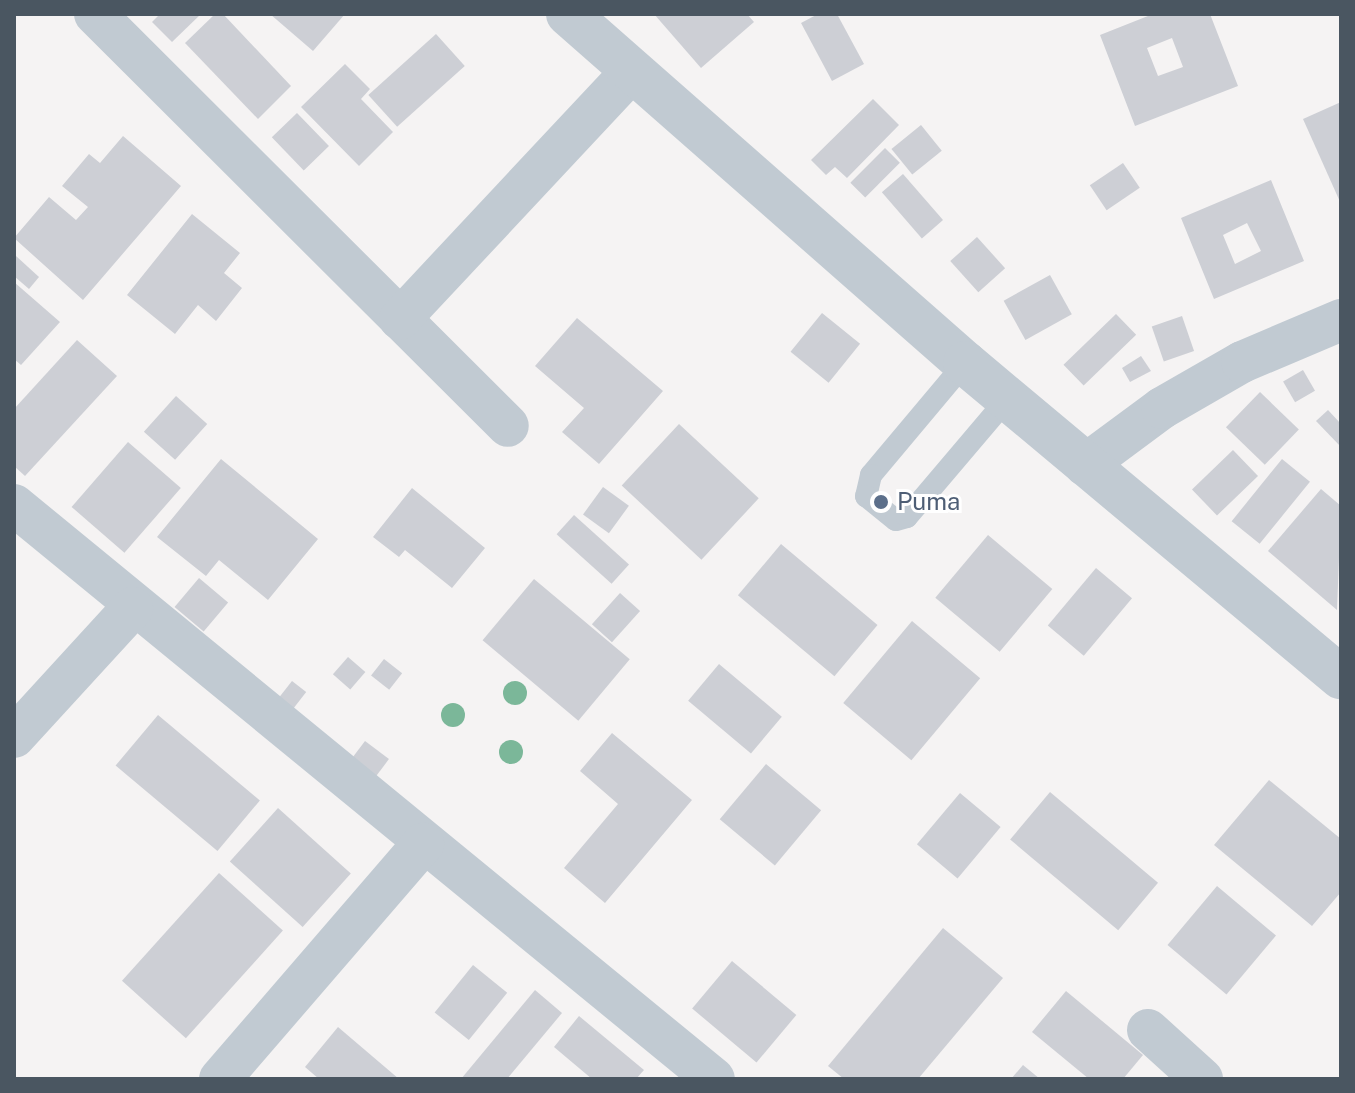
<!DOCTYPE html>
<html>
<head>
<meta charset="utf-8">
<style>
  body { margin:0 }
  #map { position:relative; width:1355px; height:1093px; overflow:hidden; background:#f5f3f3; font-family:"Public Sans",sans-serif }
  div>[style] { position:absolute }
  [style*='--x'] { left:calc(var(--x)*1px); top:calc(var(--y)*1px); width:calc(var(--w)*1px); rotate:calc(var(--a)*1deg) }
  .building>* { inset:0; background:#cdcfd5; transform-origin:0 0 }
  .service>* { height:22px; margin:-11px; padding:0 11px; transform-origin:11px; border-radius:11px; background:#c1cad2 }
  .minor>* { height:42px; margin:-21px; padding:0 21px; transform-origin:21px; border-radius:21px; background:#c1cad2 }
  .tertiary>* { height:44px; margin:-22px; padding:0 22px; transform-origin:22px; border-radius:22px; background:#c1cad2 }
  .trees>* { width:24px; height:24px; margin:-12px; border-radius:50%; background:#7bb799 }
  .dots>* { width:22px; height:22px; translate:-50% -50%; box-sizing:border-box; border:4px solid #fff; border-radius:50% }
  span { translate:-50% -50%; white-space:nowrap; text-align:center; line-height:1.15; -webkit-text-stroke:6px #fff; paint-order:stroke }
  .service-label { font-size:24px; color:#4e5e75 }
  .left { translate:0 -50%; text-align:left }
  .frame { position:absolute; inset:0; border:16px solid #4a5661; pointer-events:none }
</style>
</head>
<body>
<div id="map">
  <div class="building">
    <div style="clip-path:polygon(160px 14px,201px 14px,172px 42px,152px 22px)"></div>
    <div style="clip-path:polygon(215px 14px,223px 14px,291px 86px,258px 119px,185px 43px)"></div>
    <div style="clip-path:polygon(270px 14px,345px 14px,313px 51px)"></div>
    <div style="clip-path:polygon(654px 14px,747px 14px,754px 22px,701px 68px)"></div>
    <div style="clip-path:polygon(818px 14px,837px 14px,864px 64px,832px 81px,801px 23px)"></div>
    <div style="clip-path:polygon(evenodd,1153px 14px,1210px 14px,1238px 86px,1135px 126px,1100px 35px,1153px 14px,1172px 38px,1183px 67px,1158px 76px,1147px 48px,1172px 38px)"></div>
    <div style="left:436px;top:34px;width:43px;height:91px;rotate:48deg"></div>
    <div style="clip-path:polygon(345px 64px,370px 89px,361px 99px,393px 132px,359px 166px,301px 107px)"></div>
    <div style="clip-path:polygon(873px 99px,899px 125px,847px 178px,835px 167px,826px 175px,811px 160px)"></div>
    <div style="clip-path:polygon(1341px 102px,1341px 204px,1303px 119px)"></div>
    <div style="left:297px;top:113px;width:46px;height:35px;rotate:46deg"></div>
    <div style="left:921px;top:125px;width:33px;height:38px;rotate:51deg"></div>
    <div style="clip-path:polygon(123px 136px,181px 186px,83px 300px,14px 238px,49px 197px,76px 220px,88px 207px,62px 186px,89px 154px,100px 163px)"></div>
    <div style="left:885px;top:148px;width:21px;height:49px;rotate:45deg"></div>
    <div style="left:1123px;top:163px;width:30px;height:40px;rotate:56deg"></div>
    <div style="left:903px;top:174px;width:61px;height:28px;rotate:49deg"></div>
    <div style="clip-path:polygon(evenodd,1271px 180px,1304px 261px,1214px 299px,1181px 218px,1271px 180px,1247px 223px,1261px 251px,1235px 264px,1223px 235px,1247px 223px)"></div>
    <div style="clip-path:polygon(192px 214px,240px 253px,224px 273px,242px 288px,216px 321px,198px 305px,175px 334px,127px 295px)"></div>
    <div style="left:977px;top:237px;width:42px;height:36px;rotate:48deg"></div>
    <div style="clip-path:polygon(16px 256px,39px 277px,29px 289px,14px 276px)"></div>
    <div style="left:1050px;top:275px;width:45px;height:53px;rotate:61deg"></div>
    <div style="clip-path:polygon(14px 282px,60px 322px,21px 365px,14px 359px)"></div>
    <div style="left:822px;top:313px;width:49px;height:50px;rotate:39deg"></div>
    <div style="left:1116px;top:314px;width:29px;height:73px;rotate:46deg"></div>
    <div style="left:1182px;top:316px;width:37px;height:32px;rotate:71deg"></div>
    <div style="clip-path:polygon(577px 318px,663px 391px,599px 464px,562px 432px,584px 408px,535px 366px)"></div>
    <div style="clip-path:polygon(77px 340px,117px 376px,25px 476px,14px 466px,14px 409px)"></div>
    <div style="clip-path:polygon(1141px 356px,1151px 371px,1130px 382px,1122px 368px)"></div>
    <div style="left:1303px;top:370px;width:24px;height:23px;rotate:60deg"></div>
    <div style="left:1260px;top:392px;width:54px;height:49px;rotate:44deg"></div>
    <div style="left:176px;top:396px;width:42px;height:48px;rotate:42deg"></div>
    <div style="clip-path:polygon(1328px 410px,1341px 424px,1341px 447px,1316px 421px)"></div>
    <div style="left:679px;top:424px;width:109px;height:84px;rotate:43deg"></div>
    <div style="left:128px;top:442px;width:70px;height:86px;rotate:41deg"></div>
    <div style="left:1233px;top:450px;width:36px;height:57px;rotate:46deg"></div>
    <div style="clip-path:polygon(221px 459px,318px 539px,268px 600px,219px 560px,206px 576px,157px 537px)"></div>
    <div style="left:1282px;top:459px;width:36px;height:80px;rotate:39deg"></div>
    <div style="left:603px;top:487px;width:32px;height:34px;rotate:36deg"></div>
    <div style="clip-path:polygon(412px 488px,485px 548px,452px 588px,405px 550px,399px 557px,373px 537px)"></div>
    <div style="clip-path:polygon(1321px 489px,1341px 506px,1337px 610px,1268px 551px)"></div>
    <div style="left:574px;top:515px;width:74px;height:26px;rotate:42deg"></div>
    <div style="left:988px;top:535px;width:84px;height:82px;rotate:40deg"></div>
    <div style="left:781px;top:544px;width:126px;height:67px;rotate:40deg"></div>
    <div style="left:1096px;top:568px;width:47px;height:75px;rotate:40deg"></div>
    <div style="left:199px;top:578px;width:38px;height:38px;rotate:40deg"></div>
    <div style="left:534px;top:579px;width:125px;height:80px;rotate:40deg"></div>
    <div style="left:620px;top:593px;width:27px;height:42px;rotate:42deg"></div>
    <div style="left:912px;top:621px;width:89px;height:107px;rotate:40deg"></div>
    <div style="left:348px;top:657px;width:23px;height:23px;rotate:41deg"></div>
    <div style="left:384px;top:659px;width:23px;height:21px;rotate:38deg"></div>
    <div style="left:719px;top:664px;width:82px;height:48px;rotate:40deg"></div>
    <div style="left:292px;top:681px;width:18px;height:29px;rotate:38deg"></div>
    <div style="left:158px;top:715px;width:133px;height:66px;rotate:40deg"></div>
    <div style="clip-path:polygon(612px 733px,692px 800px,605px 903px,564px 868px,618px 804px,580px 771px)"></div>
    <div style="left:365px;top:741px;width:30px;height:29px;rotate:37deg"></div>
    <div style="left:766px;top:764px;width:72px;height:72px;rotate:40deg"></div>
    <div style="clip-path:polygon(1269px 780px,1341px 839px,1341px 892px,1312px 926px,1214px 845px)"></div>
    <div style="left:1050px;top:792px;width:141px;height:62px;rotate:40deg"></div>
    <div style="left:960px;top:793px;width:53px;height:67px;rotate:40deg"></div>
    <div style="left:278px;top:808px;width:98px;height:72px;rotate:42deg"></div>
    <div style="left:219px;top:873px;width:86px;height:145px;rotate:42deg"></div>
    <div style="left:1217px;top:886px;width:77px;height:77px;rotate:40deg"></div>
    <div style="clip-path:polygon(943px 928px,1003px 978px,918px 1079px,844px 1079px,828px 1066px)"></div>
    <div style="left:732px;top:961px;width:84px;height:62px;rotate:40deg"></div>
    <div style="left:473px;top:965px;width:44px;height:61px;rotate:39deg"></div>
    <div style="clip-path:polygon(535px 990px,562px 1013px,507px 1079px,461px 1079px)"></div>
    <div style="clip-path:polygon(1066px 991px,1143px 1055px,1123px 1079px,1089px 1079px,1032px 1032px)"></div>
    <div style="clip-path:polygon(579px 1016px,644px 1070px,636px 1079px,592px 1079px,554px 1047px)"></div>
    <div style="clip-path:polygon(338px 1027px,399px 1079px,319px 1079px,305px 1067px)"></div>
    <div style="clip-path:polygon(1023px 1065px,1040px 1079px,1011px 1079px)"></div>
  </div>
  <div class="service">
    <div style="--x:965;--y:363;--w:146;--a:130"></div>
    <div style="--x:871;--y:475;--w:22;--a:103"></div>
    <div style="--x:866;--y:496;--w:38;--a:39"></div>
    <div style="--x:896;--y:520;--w:11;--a:-15"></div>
    <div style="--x:907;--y:517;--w:156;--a:-49.7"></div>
  </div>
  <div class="minor">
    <div style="--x:95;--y:14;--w:583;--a:44.93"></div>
    <div style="--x:400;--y:319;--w:340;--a:-46.9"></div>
    <div style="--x:1085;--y:465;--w:96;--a:-36.5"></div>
    <div style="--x:1162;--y:408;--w:92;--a:-29.9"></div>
    <div style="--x:1242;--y:362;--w:108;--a:-23"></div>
    <div style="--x:14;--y:505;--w:905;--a:39.35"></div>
    <div style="--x:14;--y:737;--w:175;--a:-47.5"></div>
    <div style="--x:1148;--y:1030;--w:73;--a:42.2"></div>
    <div style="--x:220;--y:1079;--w:311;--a:-49.2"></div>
  </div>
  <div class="tertiary">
    <div style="--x:568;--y:14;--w:529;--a:41.32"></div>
    <div style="--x:965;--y:363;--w:490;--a:39.9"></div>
  </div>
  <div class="trees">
    <div style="left:515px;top:693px"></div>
    <div style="left:453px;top:715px"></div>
    <div style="left:511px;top:752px"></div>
  </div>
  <div class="dots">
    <div style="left:881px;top:502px;background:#5c6f8a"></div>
  </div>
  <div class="service-label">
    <span class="left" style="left:897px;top:502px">Puma</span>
  </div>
  <div class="frame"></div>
</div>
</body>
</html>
